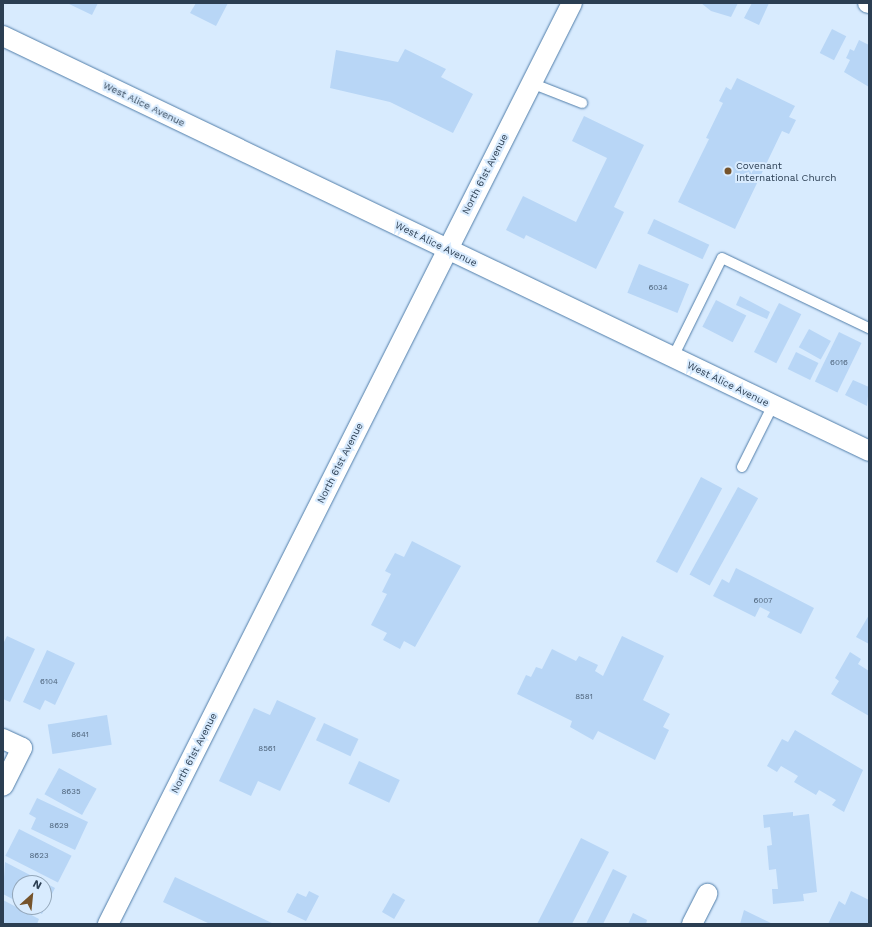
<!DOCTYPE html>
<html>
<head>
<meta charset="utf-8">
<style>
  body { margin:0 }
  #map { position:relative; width:872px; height:927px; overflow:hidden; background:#d8ebfe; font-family:"Work Sans",sans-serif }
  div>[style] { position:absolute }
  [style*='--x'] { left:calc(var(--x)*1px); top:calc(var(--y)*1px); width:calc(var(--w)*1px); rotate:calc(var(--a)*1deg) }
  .building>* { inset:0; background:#b8d6f6; transform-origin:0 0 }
  .roads { filter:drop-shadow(0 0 1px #507da9) drop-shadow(0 0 1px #507da9) }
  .service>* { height:10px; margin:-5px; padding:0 5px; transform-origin:5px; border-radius:5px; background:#fff }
  .minor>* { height:20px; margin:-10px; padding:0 10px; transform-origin:10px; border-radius:10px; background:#fff }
  .dots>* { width:11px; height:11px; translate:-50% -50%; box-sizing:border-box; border:2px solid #d8ebfe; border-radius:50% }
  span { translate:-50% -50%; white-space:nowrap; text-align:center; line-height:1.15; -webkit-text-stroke:4px #d8ebfe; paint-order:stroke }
  .number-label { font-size:8px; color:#4e647b }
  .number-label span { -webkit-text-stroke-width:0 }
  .street-label { font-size:10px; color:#2b3e52 }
  .poi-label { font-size:10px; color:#2b3e52 }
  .left { translate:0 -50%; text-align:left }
  .frame { position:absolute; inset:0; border:4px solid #2b3e52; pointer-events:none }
  .north { position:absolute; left:12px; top:875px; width:40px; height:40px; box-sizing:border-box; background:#d8ebfe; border:1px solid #93a6b9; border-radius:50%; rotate:27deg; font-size:11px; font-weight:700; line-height:16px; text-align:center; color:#2b3e52 }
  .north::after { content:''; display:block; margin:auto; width:14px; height:18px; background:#76542c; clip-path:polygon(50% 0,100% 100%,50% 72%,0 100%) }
</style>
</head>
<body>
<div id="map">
  <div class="building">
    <div style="clip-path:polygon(67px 3px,98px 3px,92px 15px)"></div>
    <div style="clip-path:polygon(196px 3px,228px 3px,216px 26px,190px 13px)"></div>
    <div style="clip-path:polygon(701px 3px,738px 3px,731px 17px,711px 11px)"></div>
    <div style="clip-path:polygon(752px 3px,769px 3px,759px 25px,744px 18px)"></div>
    <div style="left:832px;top:29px;width:16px;height:27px;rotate:27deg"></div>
    <div style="clip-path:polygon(859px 40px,869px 45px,869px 87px,844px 72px,850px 60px,846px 58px,848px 54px,850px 49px,854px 51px)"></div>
    <div style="clip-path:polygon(405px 49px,446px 69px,441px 77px,473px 94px,453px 133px,390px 102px,330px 88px,336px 50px,398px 62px)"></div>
    <div style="clip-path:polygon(737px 78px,795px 106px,789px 117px,796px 120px,789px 134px,782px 131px,735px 229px,678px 202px,709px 139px,706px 138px,723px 103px,719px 101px,726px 87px,731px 90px)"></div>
    <div style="clip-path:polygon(584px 116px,644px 145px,614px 207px,624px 212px,596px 269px,526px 235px,524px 239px,506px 230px,523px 196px,576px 222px,607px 158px,572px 141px)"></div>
    <div style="left:654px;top:219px;width:61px;height:16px;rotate:25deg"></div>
    <div style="left:639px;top:264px;width:54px;height:31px;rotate:22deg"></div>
    <div style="clip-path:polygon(740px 296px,770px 312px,767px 319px,736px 305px)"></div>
    <div style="left:716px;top:300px;width:34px;height:30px;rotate:27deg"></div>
    <div style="left:779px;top:303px;width:25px;height:55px;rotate:27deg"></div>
    <div style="left:809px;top:329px;width:25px;height:21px;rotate:29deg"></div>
    <div style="left:839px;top:332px;width:25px;height:55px;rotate:26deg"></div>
    <div style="left:796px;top:352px;width:25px;height:19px;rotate:26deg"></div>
    <div style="clip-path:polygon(853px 380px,869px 387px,867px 406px,845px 395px)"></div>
    <div style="left:701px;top:477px;width:24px;height:96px;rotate:28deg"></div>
    <div style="left:738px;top:487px;width:23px;height:100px;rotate:29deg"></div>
    <div style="clip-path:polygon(412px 541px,461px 566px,415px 647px,404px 641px,400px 649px,383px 640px,387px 633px,371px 625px,387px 594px,382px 592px,391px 574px,385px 571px,395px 553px,404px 557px)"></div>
    <div style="clip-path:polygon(736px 568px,814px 608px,801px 634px,767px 617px,770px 612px,760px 607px,755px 617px,713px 596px,722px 579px,729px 583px)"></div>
    <div style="clip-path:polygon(869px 615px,869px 644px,856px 637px)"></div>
    <div style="clip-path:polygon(7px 636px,35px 649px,10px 702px,3px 699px,3px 644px)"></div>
    <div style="clip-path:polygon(622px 636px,664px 656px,643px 700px,670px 714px,663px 727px,669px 730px,655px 760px,598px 731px,593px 740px,570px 727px,572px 721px,517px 694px,526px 675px,531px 677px,536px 667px,542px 669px,552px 649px,576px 661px,579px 656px,598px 665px,595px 671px,603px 676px)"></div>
    <div style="clip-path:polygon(47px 650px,75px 663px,55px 705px,45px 700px,40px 710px,23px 702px)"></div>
    <div style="clip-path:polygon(850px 652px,861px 659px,858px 664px,869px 671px,869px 716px,831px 694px,839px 681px,835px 678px)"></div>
    <div style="clip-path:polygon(277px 700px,316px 718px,280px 791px,258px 781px,251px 796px,219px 781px,254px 708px,270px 715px)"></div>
    <div style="left:107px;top:715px;width:30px;height:60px;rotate:81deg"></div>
    <div style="left:324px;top:723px;width:38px;height:19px;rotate:25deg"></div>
    <div style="clip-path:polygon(795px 730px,863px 770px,844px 812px,832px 805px,836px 800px,819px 790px,816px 795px,794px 782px,798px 776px,781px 766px,777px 772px,767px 766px,782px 739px,788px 742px)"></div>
    <div style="left:359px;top:761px;width:45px;height:25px;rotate:25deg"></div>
    <div style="left:59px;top:768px;width:43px;height:30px;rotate:29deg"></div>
    <div style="clip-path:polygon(37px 798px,88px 822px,75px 850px,31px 829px,36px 818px,29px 814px)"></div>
    <div style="clip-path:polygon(793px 812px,793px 816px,809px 814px,817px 892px,803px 894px,804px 901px,773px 904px,772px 889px,778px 889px,776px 869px,769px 870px,767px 846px,772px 845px,770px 827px,764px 828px,763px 815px)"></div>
    <div style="left:19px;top:829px;width:59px;height:30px;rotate:27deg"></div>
    <div style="clip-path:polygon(581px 838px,609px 852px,572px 924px,537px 924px)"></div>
    <div style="clip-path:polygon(5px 862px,55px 888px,42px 914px,27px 907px,44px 907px,44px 883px,20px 883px,20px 903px,3px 894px)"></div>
    <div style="clip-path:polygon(613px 869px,627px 876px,603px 924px,586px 924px)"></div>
    <div style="clip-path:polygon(175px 877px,274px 924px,210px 924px,163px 902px)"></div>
    <div style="clip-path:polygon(309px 891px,319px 896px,306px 921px,287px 912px,297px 893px,306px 897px)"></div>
    <div style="clip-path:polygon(851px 891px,869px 900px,869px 924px,828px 924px,839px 901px,845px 905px)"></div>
    <div style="left:393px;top:893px;width:14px;height:22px;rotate:30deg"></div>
    <div style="clip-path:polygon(3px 900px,39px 919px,37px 924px,3px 924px)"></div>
    <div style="clip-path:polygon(744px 910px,773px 924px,740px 924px)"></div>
    <div style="clip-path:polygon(633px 913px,647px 920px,646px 924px,628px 924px)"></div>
  </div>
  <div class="roads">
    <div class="service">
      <div style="--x:531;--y:83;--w:55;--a:21.4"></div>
      <div style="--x:673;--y:357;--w:110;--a:-63.7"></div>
      <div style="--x:722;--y:258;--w:163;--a:25.5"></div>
      <div style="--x:742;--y:467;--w:69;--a:-63.4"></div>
    </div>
    <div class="minor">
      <div style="--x:868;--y:3;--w:1;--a:0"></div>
      <div style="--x:3;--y:36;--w:960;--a:25.6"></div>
      <div style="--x:3;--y:739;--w:21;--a:25"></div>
      <div style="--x:22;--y:748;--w:42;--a:116.6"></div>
      <div style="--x:108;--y:924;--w:1031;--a:-63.26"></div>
      <div style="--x:692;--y:924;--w:34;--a:-63"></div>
    </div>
  </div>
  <div class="dots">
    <div style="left:728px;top:171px;background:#76542c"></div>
  </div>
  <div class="number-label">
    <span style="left:658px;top:288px">6034</span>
    <span style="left:839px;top:363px">6016</span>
    <span style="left:763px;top:601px">6007</span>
    <span style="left:49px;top:682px">6104</span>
    <span style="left:584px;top:697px">8581</span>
    <span style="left:80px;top:735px">8641</span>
    <span style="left:267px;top:749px">8561</span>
    <span style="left:71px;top:792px">8635</span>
    <span style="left:59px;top:826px">8629</span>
    <span style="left:39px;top:856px">8623</span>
  </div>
  <div class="street-label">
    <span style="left:144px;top:104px;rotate:26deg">West Alice Avenue</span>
    <span style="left:485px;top:174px;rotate:-63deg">North 61st Avenue</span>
    <span style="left:436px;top:244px;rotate:26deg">West Alice Avenue</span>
    <span style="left:728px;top:384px;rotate:26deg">West Alice Avenue</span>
    <span style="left:340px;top:463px;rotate:-63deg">North 61st Avenue</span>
    <span style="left:194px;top:753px;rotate:-63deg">North 61st Avenue</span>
  </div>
  <div class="poi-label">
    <span class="left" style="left:736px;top:171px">Covenant<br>International Church</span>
  </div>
  <div class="frame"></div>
  <div class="north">N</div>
</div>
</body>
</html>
